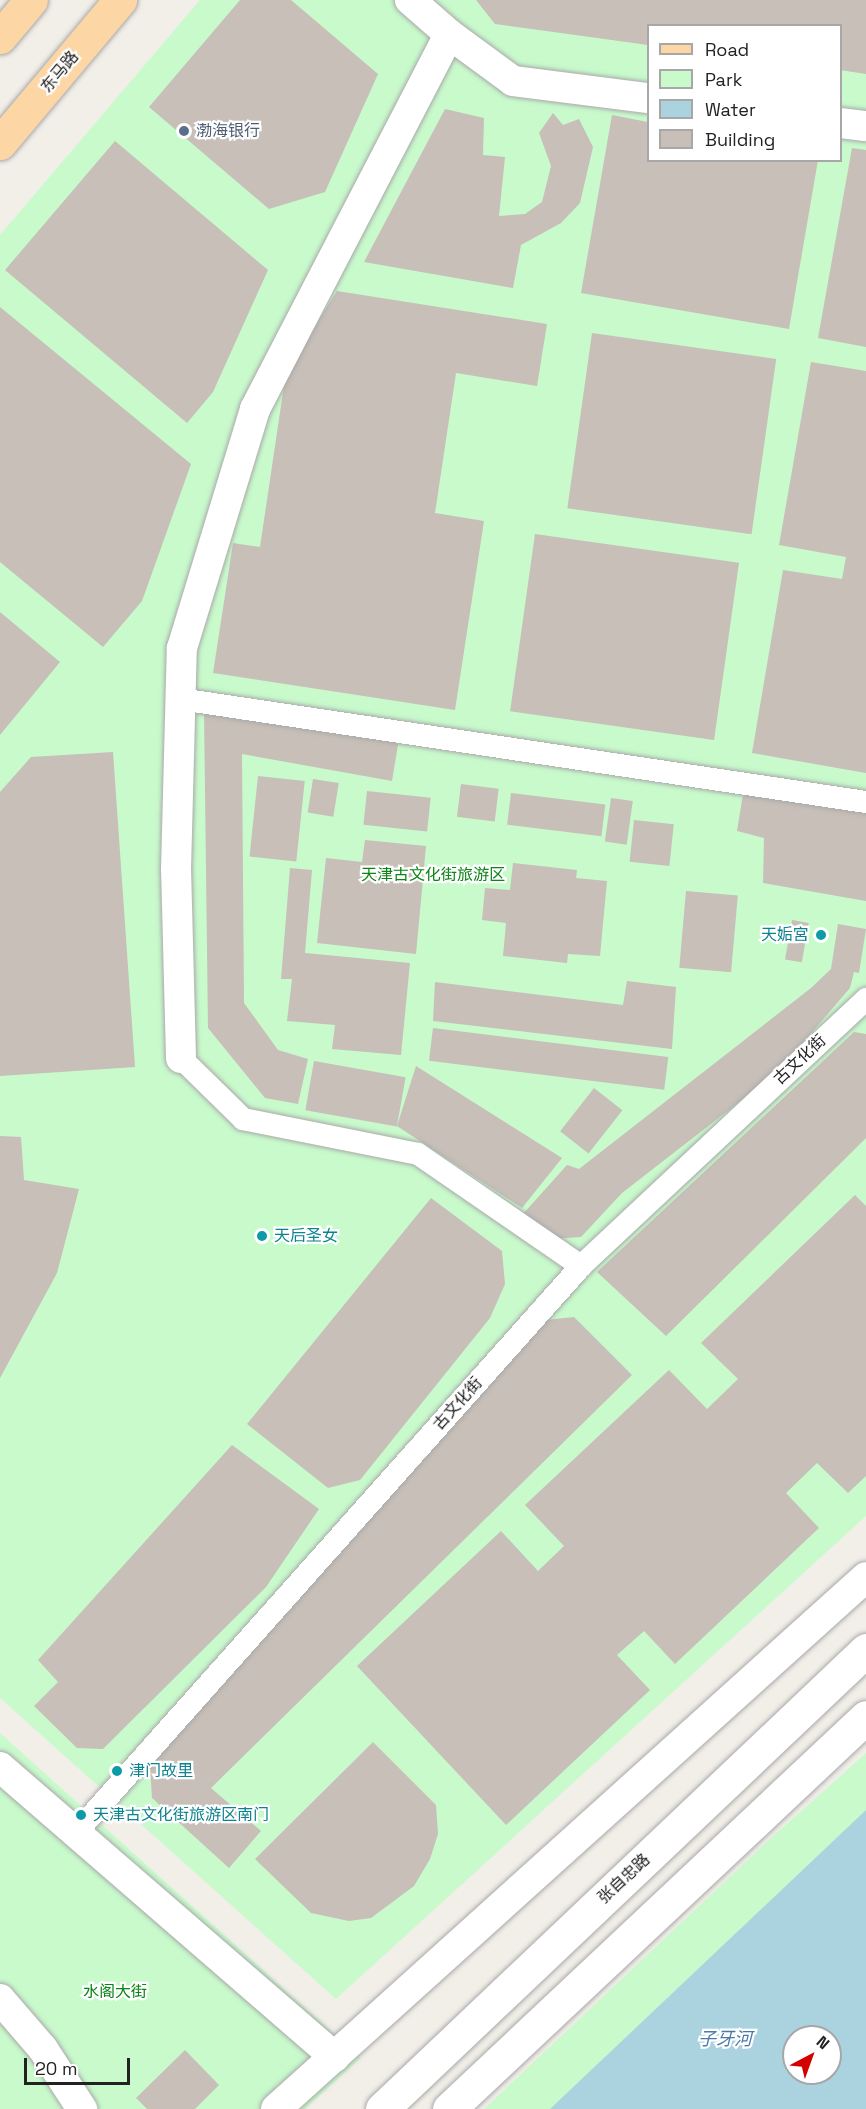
<!DOCTYPE html>
<html>
<head>
<meta charset="utf-8">
<style>
  body { margin:0 }
  #map { position:relative; width:866px; height:2109px; overflow:hidden; background:#f2efe9; font-family:"Space Grotesk","Noto Sans SC",sans-serif }
  div>[style] { position:absolute }
  [style*='--x'] { left:calc(var(--x)*1px); top:calc(var(--y)*1px); width:calc(var(--w)*1px); rotate:calc(var(--a)*1deg) }
  .park>* { inset:0; background:#c8facc }
  .water>* { inset:0; background:#aad3df }
  .building>* { inset:0; background:#c7bfb8; transform-origin:0 0 }
  .roads { filter:drop-shadow(0 0 2px #a9a9a9) drop-shadow(0 0 2px #a9a9a9) }
  .pedestrian>* { height:22px; margin:-11px; padding:0 11px; transform-origin:11px; border-radius:11px; background:#fff }
  .minor>* { height:30px; margin:-15px; padding:0 15px; transform-origin:15px; border-radius:15px; background:#fff }
  .tertiary>* { height:33px; margin:-16.5px; padding:0 16.5px; transform-origin:16.5px; border-radius:16.5px; background:#fff }
  .primary>* { height:33px; margin:-16.5px; padding:0 16.5px; transform-origin:16.5px; border-radius:16.5px; background:#fcd6a4 }
  .dots>* { width:16px; height:16px; translate:-50% -50%; box-sizing:border-box; border:3px solid #fff; border-radius:50% }
  span { translate:-50% -50%; white-space:nowrap; text-align:center; line-height:1.15; -webkit-text-stroke:4.5px #fff; paint-order:stroke }
  .street-label { font-size:16px; color:#222 }
  .service-label { font-size:16px; color:#4e5e75 }
  .left { translate:0 -50%; text-align:left }
  .park-label { font-size:16px; color:#0c8416 }
  .culture-label { font-size:16px; color:#0d838f }
  .right { translate:-100% -50%; text-align:right }
  .water-label { font-size:18px; color:#4a7aab; font-style:italic }
  .legend { position:absolute; left:647px; top:24px; width:195px; height:138px; box-sizing:border-box; background:#fff; border:2px solid #a7a7a7; margin:0; padding:8px 10px; list-style:none; font-size:18px; color:#222 }
  .legend li { display:flex; align-items:center; gap:12px; height:30px }
  .legend b { width:30px; border:2px solid #a7a7a7 }
  .north { position:absolute; left:782px; top:2025px; width:60px; height:60px; box-sizing:border-box; background:#fff; border:2px solid #a7a7a7; border-radius:50%; rotate:41deg; font-size:16px; font-weight:700; line-height:24px; text-align:center; color:#222 }
  .north::after { content:''; display:block; margin:auto; width:21px; height:27px; background:#d40000; clip-path:polygon(50% 0,100% 100%,50% 72%,0 100%) }
  .scale { position:absolute; left:24px; top:2058px; width:106px; height:27px; box-sizing:border-box; border:3px solid #222; border-top:0; padding-left:8px; font-size:18px; line-height:21px; white-space:nowrap; color:#222; -webkit-text-stroke:4px #fff; paint-order:stroke }
</style>
</head>
<body>
<div id="map">
  <div class="park">
    <div style="clip-path:polygon(evenodd,200px 0,866px 0,866px 1516px,336px 1999px,0 1698px,0 235px,200px 0,648px 26px,840px 26px,840px 160px,648px 160px,648px 26px)"></div>
    <div style="clip-path:polygon(0 1733px,361px 2058px,305px 2109px,0 2109px)"></div>
    <div style="clip-path:polygon(evenodd,866px 1753px,866px 2109px,484px 2109px,769px 1840px,866px 1753px,794px 2037px,830px 2037px,830px 2073px,794px 2073px,794px 2037px)"></div>
  </div>
  <div class="water">
    <div style="clip-path:polygon(evenodd,866px 1810px,866px 2109px,550px 2109px,866px 1810px,794px 2037px,830px 2037px,830px 2073px,794px 2073px,794px 2037px)"></div>
  </div>
  <div class="building">
    <div style="clip-path:polygon(240px 0,291px 0,378px 74px,325px 192px,269px 209px,149px 107px)"></div>
    <div style="clip-path:polygon(476px 0,866px 0,866px 74px,840px 70px,840px 26px,648px 26px,648px 45px,495px 24px)"></div>
    <div style="clip-path:polygon(445px 109px,484px 118px,483px 155px,505px 157px,499px 216px,525px 214px,542px 202px,551px 166px,539px 133px,553px 113px,563px 125px,579px 119px,593px 147px,580px 203px,561px 223px,521px 245px,513px 288px,364px 262px)"></div>
    <div style="clip-path:polygon(612px 115px,648px 122px,648px 160px,818px 160px,789px 329px,581px 293px)"></div>
    <div style="clip-path:polygon(115px 141px,268px 270px,213px 392px,187px 423px,5px 270px)"></div>
    <div style="clip-path:polygon(852px 148px,866px 150px,866px 347px,818px 338px)"></div>
    <div style="clip-path:polygon(337px 291px,547px 324px,537px 386px,456px 373px,435px 513px,484px 521px,455px 710px,213px 673px,233px 543px,260px 547px,286px 372px)"></div>
    <div style="clip-path:polygon(0 307px,191px 464px,142px 601px,103px 647px,0 562px)"></div>
    <div style="left:592px;top:333px;width:186px;height:177px;rotate:8deg"></div>
    <div style="clip-path:polygon(811px 362px,866px 371px,866px 773px,752px 753px,783px 570px,842px 579px,846px 557px,779px 545px)"></div>
    <div style="left:535px;top:534px;width:206px;height:179px;rotate:8deg"></div>
    <div style="clip-path:polygon(0 612px,60px 662px,0 735px)"></div>
    <div style="clip-path:polygon(204px 711px,399px 739px,392px 781px,242px 754px,244px 1003px,278px 1050px,308px 1059px,298px 1104px,265px 1098px,208px 1028px)"></div>
    <div style="clip-path:polygon(113px 752px,135px 1067px,0 1076px,0 792px,31px 757px)"></div>
    <div style="left:258px;top:776px;width:47px;height:81px;rotate:6deg"></div>
    <div style="left:313px;top:779px;width:26px;height:34px;rotate:9deg"></div>
    <div style="left:461px;top:784px;width:38px;height:33px;rotate:7deg"></div>
    <div style="clip-path:polygon(744px 788px,866px 810px,866px 901px,763px 883px,764px 838px,737px 831px)"></div>
    <div style="left:367px;top:791px;width:64px;height:34px;rotate:6deg"></div>
    <div style="left:511px;top:793px;width:95px;height:32px;rotate:7deg"></div>
    <div style="left:611px;top:798px;width:22px;height:44px;rotate:8deg"></div>
    <div style="left:634px;top:820px;width:40px;height:42px;rotate:6deg"></div>
    <div style="clip-path:polygon(365px 840px,426px 846px,416px 954px,317px 943px,326px 858px,362px 862px)"></div>
    <div style="clip-path:polygon(513px 863px,577px 870px,576px 878px,607px 881px,600px 956px,568px 954px,567px 963px,503px 956px,506px 923px,482px 920px,485px 888px,510px 890px)"></div>
    <div style="clip-path:polygon(290px 868px,312px 870px,305px 953px,410px 963px,401px 1055px,332px 1049px,335px 1025px,287px 1021px,292px 979px,281px 979px)"></div>
    <div style="left:686px;top:891px;width:52px;height:77px;rotate:5deg"></div>
    <div style="left:792px;top:920px;width:17px;height:40px;rotate:10deg"></div>
    <div style="clip-path:polygon(838px 924px,866px 929px,859px 973px,854px 972px,850px 988px,778px 1072px,622px 1193px,581px 1237px,552px 1239px,523px 1214px,567px 1165px,579px 1169px,811px 988px,831px 969px)"></div>
    <div style="clip-path:polygon(627px 981px,676px 987px,672px 1049px,433px 1021px,435px 982px,623px 1005px)"></div>
    <div style="left:433px;top:1028px;width:237px;height:33px;rotate:7deg"></div>
    <div style="clip-path:polygon(854px 1032px,866px 1034px,866px 1138px,666px 1336px,597px 1272px)"></div>
    <div style="left:314px;top:1061px;width:93px;height:50px;rotate:10deg"></div>
    <div style="clip-path:polygon(416px 1066px,562px 1158px,522px 1208px,397px 1126px)"></div>
    <div style="left:594px;top:1088px;width:36px;height:55px;rotate:38deg"></div>
    <div style="clip-path:polygon(0 1136px,21px 1137px,24px 1180px,79px 1189px,57px 1273px,0 1378px)"></div>
    <div style="clip-path:polygon(855px 1195px,866px 1206px,866px 1476px,848px 1493px,817px 1463px,786px 1493px,819px 1528px,675px 1664px,644px 1631px,617px 1655px,650px 1690px,506px 1825px,357px 1666px,501px 1531px,538px 1571px,564px 1546px,525px 1505px,669px 1370px,707px 1409px,738px 1379px,701px 1343px)"></div>
    <div style="clip-path:polygon(431px 1198px,502px 1251px,505px 1284px,490px 1318px,360px 1480px,328px 1488px,247px 1424px)"></div>
    <div style="clip-path:polygon(574px 1317px,632px 1375px,211px 1788px,261px 1831px,229px 1868px,152px 1798px,150px 1767px,546px 1320px)"></div>
    <div style="clip-path:polygon(232px 1445px,319px 1509px,266px 1587px,103px 1749px,77px 1748px,34px 1706px,58px 1682px,38px 1660px)"></div>
    <div style="clip-path:polygon(373px 1742px,436px 1805px,438px 1834px,430px 1859px,414px 1886px,371px 1918px,349px 1921px,311px 1913px,255px 1859px)"></div>
    <div style="clip-path:polygon(185px 2050px,219px 2085px,195px 2109px,147px 2109px,136px 2098px)"></div>
  </div>
  <div class="roads">
    <div class="pedestrian">
      <div style="--x:180;--y:699;--w:694;--a:8.54"></div>
      <div style="--x:181;--y:1058;--w:87;--a:44.5"></div>
      <div style="--x:243;--y:1119;--w:178;--a:11.3"></div>
      <div style="--x:418;--y:1154;--w:198;--a:34.5"></div>
      <div style="--x:75;--y:1834;--w:761;--a:-48.3"></div>
      <div style="--x:581;--y:1266;--w:391;--a:-43.1"></div>
    </div>
    <div class="minor">
      <div style="--x:449;--y:34;--w:79;--a:36.3"></div>
      <div style="--x:513;--y:81;--w:136;--a:7.2"></div>
      <div style="--x:840;--y:123;--w:26;--a:7"></div>
      <div style="--x:181;--y:1058;--w:188;--a:-91.5"></div>
      <div style="--x:176;--y:870;--w:222;--a:-88.5"></div>
      <div style="--x:182;--y:648;--w:250;--a:-73"></div>
      <div style="--x:255;--y:409;--w:422;--a:-62.6"></div>
      <div style="--x:449;--y:34;--w:52;--a:-138.9"></div>
      <div style="--x:0;--y:1767;--w:443;--a:40.9"></div>
      <div style="--x:0;--y:1999;--w:66;--a:49.3"></div>
      <div style="--x:43;--y:2049;--w:72;--a:57"></div>
      <div style="--x:276;--y:2109;--w:794;--a:-42.04"></div>
    </div>
    <div class="tertiary">
      <div style="--x:382;--y:2109;--w:667;--a:-43.48"></div>
      <div style="--x:449;--y:2109;--w:572;--a:-43.23"></div>
    </div>
    <div class="primary">
      <div style="--x:0;--y:37;--w:48;--a:-50"></div>
      <div style="--x:0;--y:143;--w:187;--a:-50"></div>
    </div>
  </div>
  <div class="dots">
    <div style="left:184px;top:131px;background:#5c6f8a"></div>
    <div style="left:821px;top:935px;background:#0f9aa8"></div>
    <div style="left:262px;top:1236px;background:#0f9aa8"></div>
    <div style="left:117px;top:1771px;background:#0f9aa8"></div>
    <div style="left:81px;top:1815px;background:#0f9aa8"></div>
  </div>
  <div class="street-label">
    <span style="left:60px;top:72px;rotate:-50deg">东马路</span>
    <span style="left:800px;top:1060px;rotate:-43deg">古文化街</span>
    <span style="left:458px;top:1404px;rotate:-48deg">古文化街</span>
    <span style="left:624px;top:1879px;rotate:-43deg">张自忠路</span>
  </div>
  <div class="service-label">
    <span class="left" style="left:196px;top:131px">渤海银行</span>
  </div>
  <div class="park-label">
    <span style="left:433px;top:875px">天津古文化街旅游区</span>
    <span style="left:115px;top:1992px">水阁大街</span>
  </div>
  <div class="culture-label">
    <span class="right" style="left:809px;top:935px">天姤宮</span>
    <span class="left" style="left:274px;top:1236px">天后圣女</span>
    <span class="left" style="left:129px;top:1771px">津门故里</span>
    <span class="left" style="left:93px;top:1815px">天津古文化街旅游区南门</span>
  </div>
  <div class="water-label">
    <span style="left:725px;top:2039px">子牙河</span>
  </div>
  <ul class="legend">
  <li><b style="height:8px;background:#fcd6a4"></b>Road</li>
  <li><b style="height:16px;background:#c8facc"></b>Park</li>
  <li><b style="height:16px;background:#aad3df"></b>Water</li>
  <li><b style="height:16px;background:#c7bfb8"></b>Building</li>
  </ul>
  <div class="north">N</div>
  <div class="scale">20 m</div>
</div>
</body>
</html>
